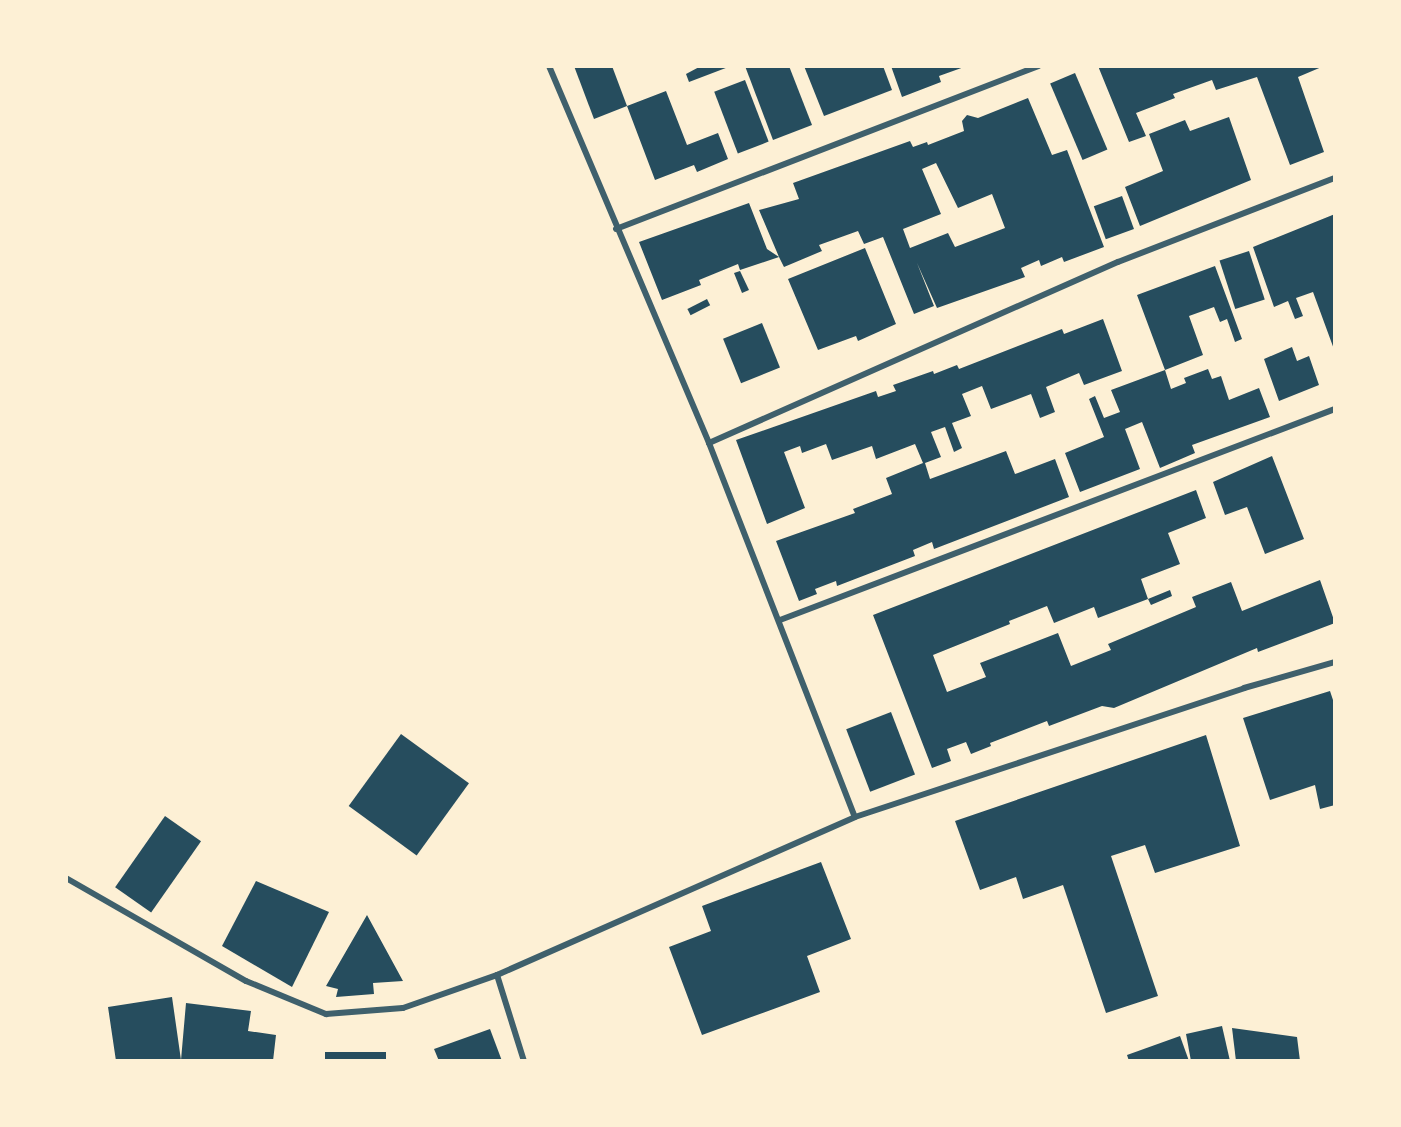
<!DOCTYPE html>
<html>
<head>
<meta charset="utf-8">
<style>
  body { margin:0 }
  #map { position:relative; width:1401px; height:1127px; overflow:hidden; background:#fdf0d5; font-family:Rubik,sans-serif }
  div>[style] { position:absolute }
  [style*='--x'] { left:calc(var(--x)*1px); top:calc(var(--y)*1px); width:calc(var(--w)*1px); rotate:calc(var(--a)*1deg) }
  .building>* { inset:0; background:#264d5e; transform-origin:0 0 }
  .minor>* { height:6px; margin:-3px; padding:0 3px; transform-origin:3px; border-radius:3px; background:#3f606c }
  span { translate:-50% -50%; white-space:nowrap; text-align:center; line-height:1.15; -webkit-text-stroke:4.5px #fdf0d5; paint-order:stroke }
  .frame { position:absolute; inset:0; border:68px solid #fdf0d5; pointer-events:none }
</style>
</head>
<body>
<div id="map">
  <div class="building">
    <div style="clip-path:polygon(574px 66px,612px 66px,627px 106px,594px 119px)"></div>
    <div style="clip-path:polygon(701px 66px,731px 66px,689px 82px,686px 74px)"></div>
    <div style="clip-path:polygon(745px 66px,789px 66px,812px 125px,773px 140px)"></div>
    <div style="clip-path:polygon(804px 66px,883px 66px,892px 90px,824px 116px)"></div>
    <div style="clip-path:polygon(891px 66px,967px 66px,939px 76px,941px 82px,902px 97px)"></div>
    <div style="clip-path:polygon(1098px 66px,1324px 66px,1298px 77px,1324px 152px,1290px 165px,1257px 77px,1216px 90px,1212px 80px,1173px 94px,1175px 98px,1136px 113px,1146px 136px,1129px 142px)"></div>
    <div style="left:1075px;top:73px;width:83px;height:27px;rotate:67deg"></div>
    <div style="left:745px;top:80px;width:66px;height:33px;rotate:69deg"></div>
    <div style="clip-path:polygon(666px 91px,687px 145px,718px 133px,728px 159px,697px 172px,694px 165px,655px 180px,627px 106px)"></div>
    <div style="clip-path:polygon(evenodd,1028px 98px,1052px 155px,1067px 150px,1104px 247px,1064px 262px,1062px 257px,1041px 266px,1039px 260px,1021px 268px,1025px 277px,937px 308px,917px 263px,934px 306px,914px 314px,883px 237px,864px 244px,858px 231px,819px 245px,822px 251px,784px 267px,779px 257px,740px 270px,738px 264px,699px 280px,701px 285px,662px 300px,639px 242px,749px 203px,767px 249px,779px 257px,759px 210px,799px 199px,793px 183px,910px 141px,913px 147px,927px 142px,928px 145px,964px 131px,962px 121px,967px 115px,978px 118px,1028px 98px,936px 163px,958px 208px,992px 194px,1005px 228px,955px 247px,948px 233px,910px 248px,903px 229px,941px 214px,922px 169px,936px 163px)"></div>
    <div style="clip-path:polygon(1229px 117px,1251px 180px,1140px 226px,1125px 187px,1163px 171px,1149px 134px,1185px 120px,1190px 131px)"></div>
    <div style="left:1122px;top:196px;width:35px;height:30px;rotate:70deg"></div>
    <div style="clip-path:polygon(1335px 214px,1335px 352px,1313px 292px,1296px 298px,1303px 316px,1295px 319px,1288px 301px,1274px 307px,1253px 247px)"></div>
    <div style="clip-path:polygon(865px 248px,896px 324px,858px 341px,856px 336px,818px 350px,788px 279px)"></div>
    <div style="left:1249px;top:251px;width:51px;height:31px;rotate:72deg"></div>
    <div style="clip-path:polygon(1215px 266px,1242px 339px,1235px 342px,1227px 319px,1220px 322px,1214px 307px,1189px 316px,1203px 355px,1165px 370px,1171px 389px,1186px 383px,1184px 378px,1208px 369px,1212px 379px,1221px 376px,1229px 400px,1259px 388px,1270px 417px,1192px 445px,1195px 453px,1160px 468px,1142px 422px,1125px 429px,1140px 469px,1080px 492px,1065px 453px,1104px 437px,1089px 399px,1095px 396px,1104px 418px,1120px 412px,1111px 390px,1165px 370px,1137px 295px)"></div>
    <div style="clip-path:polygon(740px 271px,749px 290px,742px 293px,734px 273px)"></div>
    <div style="left:707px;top:299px;width:7px;height:22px;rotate:63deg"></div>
    <div style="clip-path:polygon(1103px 319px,1122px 371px,1084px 385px,1079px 373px,1046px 387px,1055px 412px,1040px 418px,1031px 394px,991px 409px,982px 386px,962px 394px,971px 416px,952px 423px,962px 448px,954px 452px,945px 427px,931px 432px,941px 457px,925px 463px,930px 479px,1006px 451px,1015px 474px,1055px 459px,1069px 497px,934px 549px,932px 542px,913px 550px,915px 556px,837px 586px,836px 581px,815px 589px,817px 594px,799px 601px,776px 541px,855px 513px,853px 509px,892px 494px,886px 478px,923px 463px,915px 444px,876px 459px,872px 446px,832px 460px,826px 444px,802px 453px,800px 446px,784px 452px,805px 508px,767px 524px,736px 440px,876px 391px,878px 397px,896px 391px,893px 385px,933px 371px,934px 374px,957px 365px,959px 369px,1062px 329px,1064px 334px)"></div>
    <div style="left:762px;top:323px;width:48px;height:42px;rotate:68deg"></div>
    <div style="clip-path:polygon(1292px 347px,1297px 361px,1309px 356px,1319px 385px,1279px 401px,1264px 359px)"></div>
    <div style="clip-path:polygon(1272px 456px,1304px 539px,1265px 554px,1247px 507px,1225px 515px,1213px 482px)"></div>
    <div style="clip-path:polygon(1196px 490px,1206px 518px,1168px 533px,1180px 564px,1141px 579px,1148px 599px,1170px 590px,1172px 596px,1151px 605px,1148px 599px,1098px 618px,1094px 607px,1054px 623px,1047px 606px,1009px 621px,1010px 624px,933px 655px,947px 692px,986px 677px,980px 663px,1058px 633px,1071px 666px,1111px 650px,1108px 644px,1196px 607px,1192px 597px,1231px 582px,1242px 611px,1320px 580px,1335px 623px,1258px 652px,1257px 648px,1114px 708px,1102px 706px,1049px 726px,1047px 721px,990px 743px,991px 746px,971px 754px,966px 742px,947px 749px,951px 761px,932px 768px,873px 615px)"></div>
    <div style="clip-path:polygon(1330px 691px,1335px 706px,1335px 805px,1320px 809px,1315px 785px,1270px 800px,1243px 718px)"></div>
    <div style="left:891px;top:712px;width:67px;height:48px;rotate:69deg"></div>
    <div style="left:401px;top:734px;width:84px;height:89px;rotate:36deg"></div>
    <div style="clip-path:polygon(1206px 735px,1240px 846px,1155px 873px,1145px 845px,1111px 856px,1158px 996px,1106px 1013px,1063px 885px,1023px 899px,1016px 877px,980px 890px,955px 821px)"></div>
    <div style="left:165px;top:816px;width:44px;height:87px;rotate:35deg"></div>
    <div style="clip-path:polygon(821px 862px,851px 939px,807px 956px,820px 992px,702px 1035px,669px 947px,711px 931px,702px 906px)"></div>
    <div style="clip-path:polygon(256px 881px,329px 912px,292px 987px,222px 946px)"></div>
    <div style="clip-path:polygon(367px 915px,403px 981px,373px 983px,374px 994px,336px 997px,338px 989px,326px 986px)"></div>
    <div style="clip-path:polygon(172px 997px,181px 1060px,186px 1003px,251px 1011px,248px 1031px,276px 1035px,273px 1061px,116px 1061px,108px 1007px)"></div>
    <div style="clip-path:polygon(1222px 1026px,1230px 1061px,1191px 1061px,1186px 1034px)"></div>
    <div style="clip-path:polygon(1232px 1028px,1297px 1037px,1300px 1061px,1236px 1061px)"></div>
    <div style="clip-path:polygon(490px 1029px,502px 1061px,439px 1061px,434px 1049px)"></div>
    <div style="clip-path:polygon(1180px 1036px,1189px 1061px,1129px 1061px,1127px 1055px)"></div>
    <div style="left:325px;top:1052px;width:61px;height:9px"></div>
  </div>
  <div class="minor">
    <div style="--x:549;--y:66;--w:410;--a:67"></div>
    <div style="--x:709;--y:443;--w:401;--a:68.7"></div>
    <div style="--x:616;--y:229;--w:453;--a:-21.1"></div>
    <div style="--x:709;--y:443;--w:447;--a:-23.9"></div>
    <div style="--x:1118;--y:262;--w:233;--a:-21.2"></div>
    <div style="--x:780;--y:620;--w:594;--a:-20.82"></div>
    <div style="--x:66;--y:878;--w:207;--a:29.8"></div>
    <div style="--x:246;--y:981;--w:87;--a:22.4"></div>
    <div style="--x:326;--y:1014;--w:77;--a:-4.5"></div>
    <div style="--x:403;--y:1008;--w:100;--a:-19.3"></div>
    <div style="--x:497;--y:975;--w:391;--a:-23.8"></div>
    <div style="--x:855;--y:817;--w:410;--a:-18.3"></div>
    <div style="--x:1244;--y:688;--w:95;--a:-15.9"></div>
    <div style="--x:497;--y:975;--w:90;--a:72.6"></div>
  </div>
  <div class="frame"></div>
</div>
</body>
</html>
